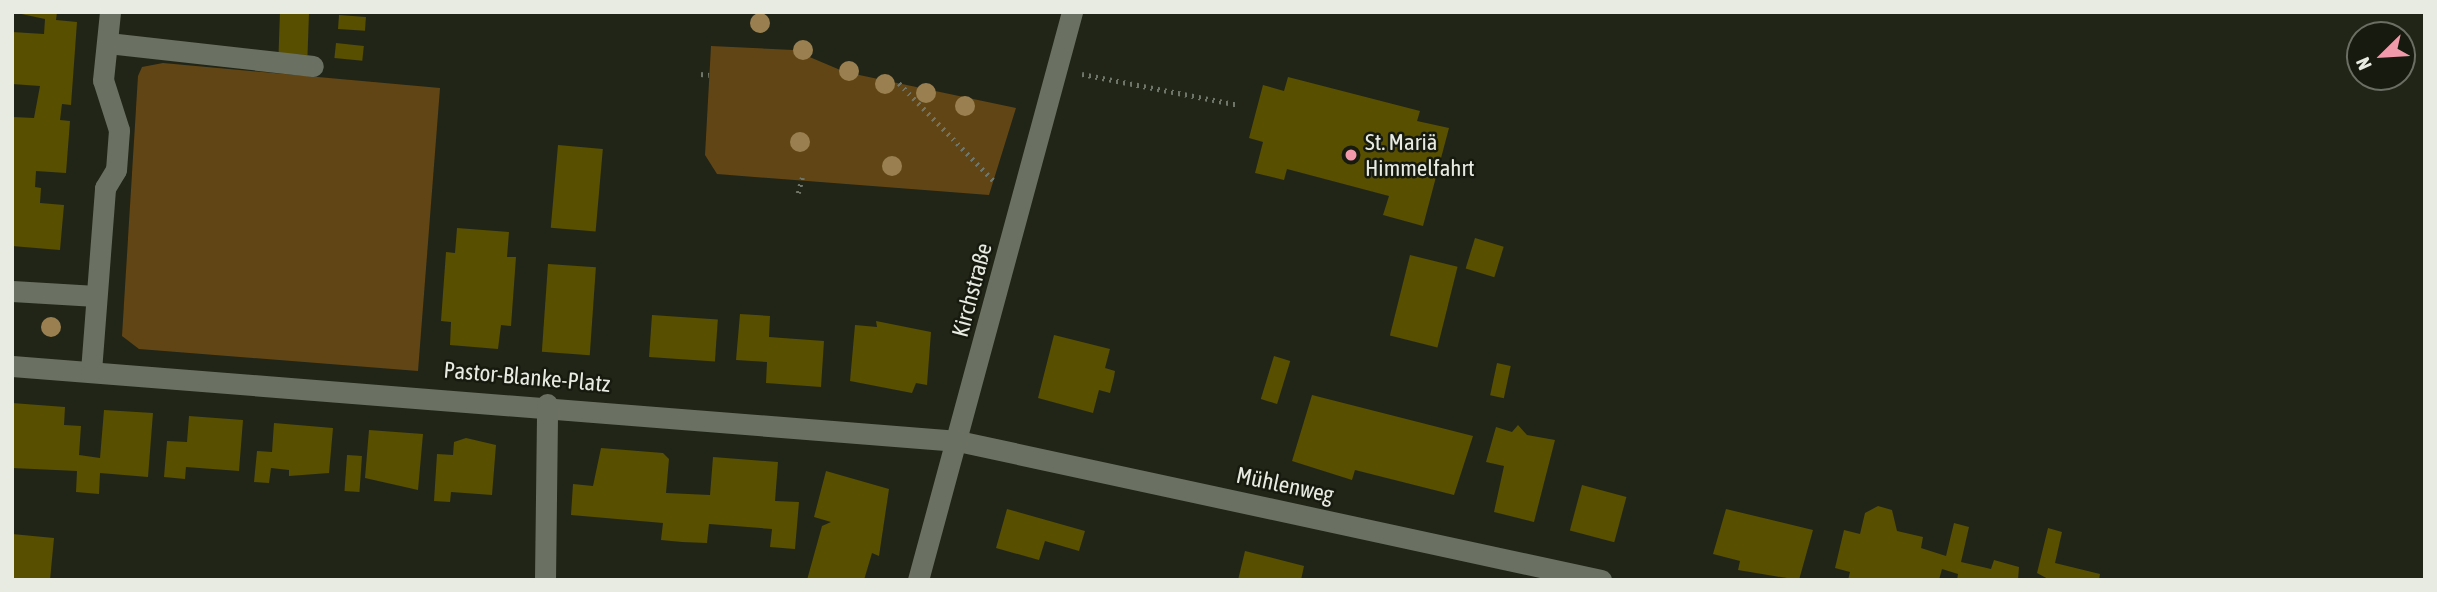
<!DOCTYPE html>
<html>
<head>
<meta charset="utf-8">
<style>
  body { margin:0 }
  #map { position:relative; width:2437px; height:592px; overflow:hidden; background:#202518; font-family:"Asap Condensed",sans-serif }
  div>[style] { position:absolute }
  [style*='--x'] { left:calc(var(--x)*1px); top:calc(var(--y)*1px); width:calc(var(--w)*1px); rotate:calc(var(--a)*1deg) }
  .green>* { inset:0; background:#624514 }
  .building>* { inset:0; background:#594f01; transform-origin:0 0 }
  .path>* { height:4.5px; margin-top:-2.25px; transform-origin:0; background:repeating-linear-gradient(90deg,#707569 0 2px,transparent 0 7px) }
  .minor>* { height:21px; margin:-10.5px; padding:0 10.5px; transform-origin:10.5px; border-radius:10.5px; background:#6b7162 }
  .trees>* { width:20px; height:20px; margin:-10px; border-radius:50%; background:#9a8050 }
  .dots>* { width:19px; height:19px; translate:-50% -50%; box-sizing:border-box; border:4px solid #171b0f; border-radius:50% }
  span { translate:-50% -50%; white-space:nowrap; text-align:center; line-height:1.15; -webkit-text-stroke:5px #171b0f; paint-order:stroke }
  .poi-label { font-size:23px; color:#e8ebe2 }
  .left { translate:0 -50%; text-align:left }
  .street-label { font-size:23px; color:#e8ebe2 }
  .frame { position:absolute; inset:0; border:14px solid #e8ebe2; pointer-events:none }
  .north { position:absolute; left:2346px; top:21px; width:70px; height:70px; box-sizing:border-box; background:#171b0f; border:2px solid #6b6e63; border-radius:50%; rotate:246deg; font-size:19px; font-weight:700; line-height:28px; text-align:center; color:#e8ebe2 }
  .north::after { content:''; display:block; margin:auto; width:24px; height:32px; background:#f29aac; clip-path:polygon(50% 0,100% 100%,50% 72%,0 100%) }
</style>
</head>
<body>
<div id="map">
  <div class="green">
    <div style="clip-path:polygon(711px 46px,793px 50px,845px 72px,1016px 108px,989px 195px,717px 174px,705px 155px)"></div>
    <div style="clip-path:polygon(163px 63px,440px 88px,418px 371px,139px 349px,122px 336px,138px 76px,142px 67px)"></div>
  </div>
  <div class="building">
    <div style="clip-path:polygon(12px 12px,57px 12px,56px 20px,77px 22px,71px 105px,62px 104px,60px 120px,70px 121px,66px 173px,36px 171px,35px 187px,41px 188px,40px 203px,64px 205px,60px 250px,12px 246px,12px 117px,34px 118px,40px 86px,12px 84px,12px 32px,44px 34px,45px 19px)"></div>
    <div style="left:280px;top:12px;width:29px;height:42px;rotate:2deg"></div>
    <div style="left:339px;top:15px;width:27px;height:14px;rotate:4deg"></div>
    <div style="left:336px;top:43px;width:28px;height:15px;rotate:6deg"></div>
    <div style="clip-path:polygon(1288px 77px,1420px 111px,1417px 121px,1449px 128px,1423px 226px,1383px 215px,1389px 196px,1287px 169px,1284px 180px,1255px 173px,1263px 142px,1249px 138px,1263px 85px,1284px 91px)"></div>
    <div style="left:558px;top:145px;width:45px;height:83px;rotate:5deg"></div>
    <div style="clip-path:polygon(457px 228px,509px 232px,507px 257px,516px 257px,511px 326px,501px 325px,498px 349px,450px 345px,451px 322px,441px 321px,446px 252px,455px 253px)"></div>
    <div style="left:1475px;top:238px;width:30px;height:32px;rotate:17deg"></div>
    <div style="left:1410px;top:255px;width:49px;height:83px;rotate:14deg"></div>
    <div style="left:548px;top:264px;width:48px;height:88px;rotate:4deg"></div>
    <div style="clip-path:polygon(740px 314px,770px 316px,769px 337px,824px 341px,821px 387px,766px 383px,767px 362px,736px 360px)"></div>
    <div style="left:652px;top:315px;width:66px;height:42px;rotate:4deg"></div>
    <div style="clip-path:polygon(876px 321px,931px 332px,927px 385px,916px 383px,912px 393px,850px 381px,855px 325px,877px 327px)"></div>
    <div style="clip-path:polygon(1054px 335px,1110px 349px,1105px 368px,1115px 371px,1114px 377px,1110px 393px,1099px 390px,1093px 413px,1038px 398px)"></div>
    <div style="left:1274px;top:356px;width:17px;height:45px;rotate:17deg"></div>
    <div style="left:1497px;top:363px;width:14px;height:33px;rotate:12deg"></div>
    <div style="clip-path:polygon(1312px 395px,1473px 436px,1454px 495px,1355px 470px,1352px 480px,1292px 461px)"></div>
    <div style="clip-path:polygon(12px 403px,65px 407px,64px 425px,81px 426px,79px 455px,100px 458px,104px 410px,153px 413px,148px 477px,100px 473px,99px 494px,76px 492px,77px 471px,12px 468px)"></div>
    <div style="clip-path:polygon(189px 416px,243px 420px,239px 471px,186px 467px,185px 479px,164px 477px,167px 441px,187px 442px)"></div>
    <div style="clip-path:polygon(274px 423px,333px 428px,329px 473px,289px 476px,289px 470px,271px 468px,269px 483px,254px 482px,257px 451px,272px 452px)"></div>
    <div style="clip-path:polygon(1518px 425px,1527px 435px,1555px 440px,1534px 522px,1494px 512px,1504px 466px,1486px 462px,1496px 427px,1512px 432px)"></div>
    <div style="clip-path:polygon(369px 430px,423px 434px,418px 490px,365px 478px)"></div>
    <div style="clip-path:polygon(466px 438px,496px 445px,492px 495px,451px 492px,450px 502px,434px 501px,437px 454px,453px 455px,454px 442px)"></div>
    <div style="clip-path:polygon(601px 448px,663px 453px,669px 459px,666px 493px,710px 495px,713px 457px,778px 462px,775px 501px,799px 502px,795px 549px,770px 547px,772px 529px,709px 524px,707px 543px,682px 542px,661px 540px,663px 523px,571px 515px,573px 484px,593px 486px)"></div>
    <div style="left:347px;top:455px;width:15px;height:36px;rotate:4deg"></div>
    <div style="clip-path:polygon(826px 471px,889px 489px,879px 556px,872px 553px,864px 580px,807px 580px,822px 526px,831px 522px,814px 517px)"></div>
    <div style="left:1582px;top:485px;width:46px;height:47px;rotate:15deg"></div>
    <div style="clip-path:polygon(1878px 506px,1892px 510px,1897px 531px,1923px 537px,1921px 548px,1946px 556px,1954px 523px,1969px 527px,1961px 562px,1991px 569px,1994px 560px,2019px 567px,2018px 580px,1957px 580px,1958px 574px,1942px 569px,1939px 580px,1848px 580px,1850px 572px,1835px 568px,1844px 530px,1860px 534px,1865px 513px)"></div>
    <div style="clip-path:polygon(1007px 509px,1085px 531px,1079px 551px,1045px 541px,1039px 560px,996px 548px)"></div>
    <div style="clip-path:polygon(1726px 509px,1813px 530px,1799px 580px,1738px 570px,1740px 561px,1713px 554px)"></div>
    <div style="clip-path:polygon(2048px 528px,2062px 532px,2055px 563px,2100px 574px,2099px 580px,2050px 580px,2037px 573px)"></div>
    <div style="clip-path:polygon(12px 534px,54px 538px,50px 580px,12px 580px)"></div>
    <div style="clip-path:polygon(1245px 551px,1304px 566px,1301px 580px,1238px 580px)"></div>
  </div>
  <div class="path">
    <div style="--x:701;--y:74;--w:8;--a:7"></div>
    <div style="--x:1082;--y:74;--w:160;--a:11.2"></div>
    <div style="--x:899;--y:83;--w:139;--a:45.9"></div>
    <div style="--x:798;--y:193;--w:16;--a:-75"></div>
  </div>
  <div class="minor">
    <div style="--x:108;--y:43;--w:206;--a:6.4"></div>
    <div style="--x:12;--y:291;--w:84;--a:3.4"></div>
    <div style="--x:12;--y:366;--w:949;--a:4.53"></div>
    <div style="--x:958;--y:441;--w:658;--a:12.2"></div>
    <div style="--x:91;--y:371;--w:184;--a:-85.6"></div>
    <div style="--x:105;--y:188;--w:21;--a:-59"></div>
    <div style="--x:116;--y:170;--w:40;--a:-85.7"></div>
    <div style="--x:119;--y:130;--w:52;--a:-107.7"></div>
    <div style="--x:103;--y:80;--w:68;--a:-84.1"></div>
    <div style="--x:545;--y:580;--w:176;--a:-89.3"></div>
    <div style="--x:918;--y:580;--w:589;--a:-74.83"></div>
  </div>
  <div class="trees">
    <div style="left:760px;top:23px"></div>
    <div style="left:803px;top:50px"></div>
    <div style="left:849px;top:71px"></div>
    <div style="left:885px;top:84px"></div>
    <div style="left:926px;top:93px"></div>
    <div style="left:965px;top:106px"></div>
    <div style="left:800px;top:142px"></div>
    <div style="left:892px;top:166px"></div>
    <div style="left:51px;top:327px"></div>
  </div>
  <div class="dots">
    <div style="left:1351px;top:155px;background:#f29aac"></div>
  </div>
  <div class="poi-label">
    <span class="left" style="left:1365px;top:155px">St. Mariä<br>Himmelfahrt</span>
  </div>
  <div class="street-label">
    <span style="left:972px;top:290px;rotate:-75deg">Kirchstraße</span>
    <span style="left:527px;top:377px;rotate:5deg">Pastor-Blanke-Platz</span>
    <span style="left:1285px;top:485px;rotate:12deg">Mühlenweg</span>
  </div>
  <div class="frame"></div>
  <div class="north">N</div>
</div>
</body>
</html>
